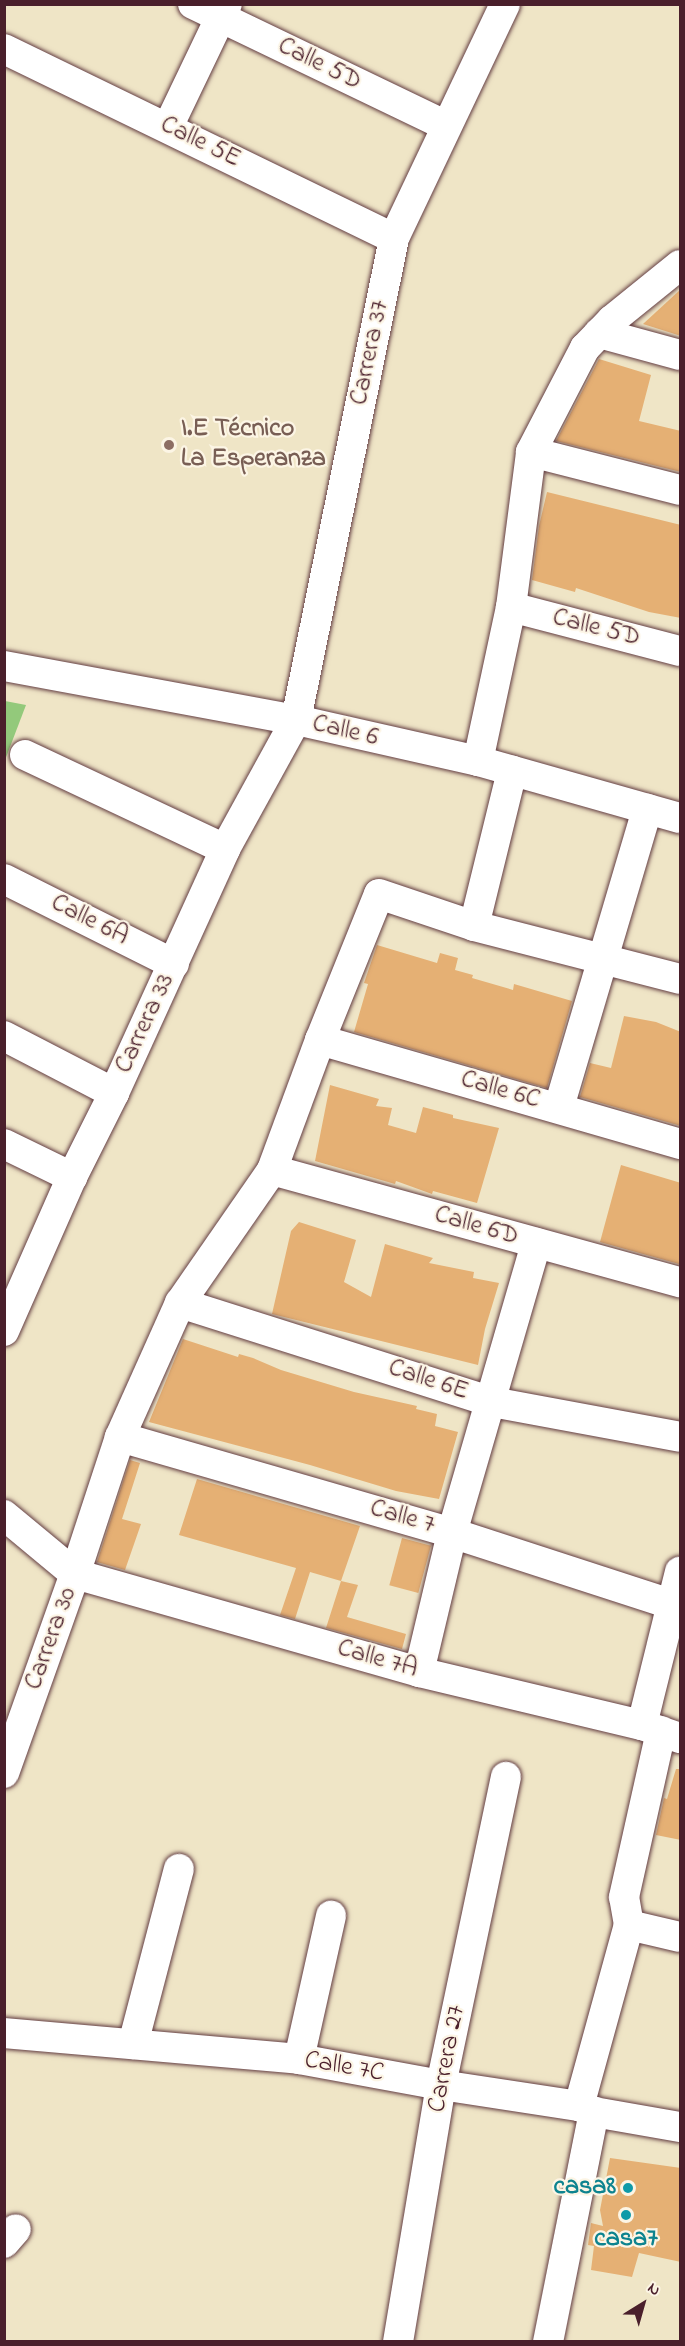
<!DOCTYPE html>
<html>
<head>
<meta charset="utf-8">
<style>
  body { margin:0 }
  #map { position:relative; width:685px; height:2346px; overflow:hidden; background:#efe5c6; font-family:"Indie Flower",sans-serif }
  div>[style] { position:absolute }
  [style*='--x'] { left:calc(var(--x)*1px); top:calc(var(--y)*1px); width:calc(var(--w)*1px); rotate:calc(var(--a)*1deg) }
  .green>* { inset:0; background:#93c97b }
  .building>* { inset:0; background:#e5b074; transform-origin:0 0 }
  .roads { filter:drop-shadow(0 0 2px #633d42) drop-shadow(0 0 2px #633d42) }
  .minor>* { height:30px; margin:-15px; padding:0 15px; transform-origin:15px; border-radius:15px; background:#fff }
  .dots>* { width:16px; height:16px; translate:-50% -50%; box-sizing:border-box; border:3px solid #fcf5e5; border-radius:50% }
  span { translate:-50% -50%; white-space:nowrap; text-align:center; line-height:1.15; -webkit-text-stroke:4.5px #fcf5e5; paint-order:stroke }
  .street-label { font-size:26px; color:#4a1f2b }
  .education-label { font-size:26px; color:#785e54; font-weight:700 }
  .left { translate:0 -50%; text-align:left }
  .culture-label { font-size:26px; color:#0d838f; font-weight:700 }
  .right { translate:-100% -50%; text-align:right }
  .frame { position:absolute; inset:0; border:6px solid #4a1f2b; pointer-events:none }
  .north { position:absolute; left:613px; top:2274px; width:60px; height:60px; -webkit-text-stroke:4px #fcf5e5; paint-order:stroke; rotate:37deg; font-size:16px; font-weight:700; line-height:24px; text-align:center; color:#4a1f2b }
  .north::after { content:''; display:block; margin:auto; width:21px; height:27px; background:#4a1f2b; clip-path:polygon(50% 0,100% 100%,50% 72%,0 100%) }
</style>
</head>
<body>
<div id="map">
  <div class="green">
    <div style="clip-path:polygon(5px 701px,26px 705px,5px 760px,4px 701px)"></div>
  </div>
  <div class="building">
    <div style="clip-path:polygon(681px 289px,681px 336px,643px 324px)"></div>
    <div style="clip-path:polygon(599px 359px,651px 375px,639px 421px,681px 431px,681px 472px,556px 441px)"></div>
    <div style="clip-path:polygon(547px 492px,681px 525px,681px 618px,649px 612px,576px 588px,575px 592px,532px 580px,539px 526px)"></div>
    <div style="clip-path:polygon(377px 945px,437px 963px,440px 953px,458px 958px,455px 970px,473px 975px,472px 978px,513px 990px,514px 984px,572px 1001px,547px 1088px,354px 1032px,368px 984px,364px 983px)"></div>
    <div style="clip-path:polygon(624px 1016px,656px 1022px,681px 1032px,681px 1126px,580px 1097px,590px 1063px,611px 1068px)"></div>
    <div style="clip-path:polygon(330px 1085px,379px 1099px,376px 1106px,392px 1108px,388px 1125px,416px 1133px,423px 1107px,453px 1115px,453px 1118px,499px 1128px,477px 1203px,433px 1191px,432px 1194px,396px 1181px,395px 1184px,315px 1161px)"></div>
    <div style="clip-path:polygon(621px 1165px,681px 1183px,679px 1264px,600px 1242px)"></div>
    <div style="clip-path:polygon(299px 1222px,356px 1240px,344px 1282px,371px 1297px,385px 1244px,433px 1258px,429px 1263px,474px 1272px,473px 1278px,499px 1283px,485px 1329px,478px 1365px,272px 1314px,291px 1231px)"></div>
    <div style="clip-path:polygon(183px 1339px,238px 1357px,239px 1354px,253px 1358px,281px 1370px,354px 1392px,417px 1406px,416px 1409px,437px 1414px,435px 1426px,458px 1432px,439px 1499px,396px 1491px,310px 1465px,149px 1422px)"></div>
    <div style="clip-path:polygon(130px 1460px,140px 1463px,122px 1519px,141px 1524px,125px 1570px,97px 1562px)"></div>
    <div style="clip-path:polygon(197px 1479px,360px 1526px,341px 1581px,310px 1572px,295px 1619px,280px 1615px,296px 1568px,179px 1535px)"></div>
    <div style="left:402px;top:1538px;width:30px;height:49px;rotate:15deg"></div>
    <div style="clip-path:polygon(341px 1581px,358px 1585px,347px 1617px,406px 1634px,402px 1649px,326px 1628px)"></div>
    <div style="clip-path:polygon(676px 1769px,681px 1769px,681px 1840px,656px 1835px,664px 1798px,667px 1799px)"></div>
    <div style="clip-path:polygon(610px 2158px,681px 2168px,681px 2262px,639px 2253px,632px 2277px,591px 2270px,594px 2246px,588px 2245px,591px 2223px,603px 2226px,600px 2210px)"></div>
  </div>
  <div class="roads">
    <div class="minor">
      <div style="--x:193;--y:4;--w:281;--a:25.7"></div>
      <div style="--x:4;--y:49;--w:433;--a:25.9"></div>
      <div style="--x:168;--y:127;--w:136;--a:-64.4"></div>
      <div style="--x:599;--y:333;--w:84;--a:15.2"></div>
      <div style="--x:531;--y:452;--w:154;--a:14.3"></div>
      <div style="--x:511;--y:607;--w:175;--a:14.6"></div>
      <div style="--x:4;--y:666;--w:297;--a:10.5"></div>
      <div style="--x:296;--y:720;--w:187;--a:12.7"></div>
      <div style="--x:478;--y:761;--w:210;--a:15.8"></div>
      <div style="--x:25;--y:755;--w:221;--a:25.2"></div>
      <div style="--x:478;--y:761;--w:157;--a:-77.9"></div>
      <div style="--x:511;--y:607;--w:156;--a:-82.6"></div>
      <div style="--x:531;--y:452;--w:117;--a:-62.6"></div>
      <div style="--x:585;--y:348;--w:39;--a:-46"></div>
      <div style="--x:612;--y:320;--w:87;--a:-39"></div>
      <div style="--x:4;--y:879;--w:190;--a:26.6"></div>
      <div style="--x:474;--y:926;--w:160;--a:-76.2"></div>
      <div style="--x:4;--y:1036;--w:124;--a:27.4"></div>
      <div style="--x:320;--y:1040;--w:375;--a:16.1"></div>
      <div style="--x:559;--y:1107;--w:311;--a:-73.5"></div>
      <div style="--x:4;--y:1144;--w:76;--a:25.9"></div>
      <div style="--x:272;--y:1170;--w:423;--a:15.4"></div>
      <div style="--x:180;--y:1303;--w:327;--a:17.6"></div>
      <div style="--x:492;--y:1402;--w:191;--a:10.5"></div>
      <div style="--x:4;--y:1331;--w:168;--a:-66.2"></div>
      <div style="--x:72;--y:1177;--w:94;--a:-63.4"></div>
      <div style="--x:114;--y:1093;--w:268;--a:-65.5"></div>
      <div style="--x:225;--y:849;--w:147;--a:-61.2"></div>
      <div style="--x:296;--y:720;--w:492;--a:-78.5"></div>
      <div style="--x:394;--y:238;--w:259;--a:-64.6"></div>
      <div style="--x:120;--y:1437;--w:346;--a:16.1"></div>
      <div style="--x:452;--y:1533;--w:240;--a:18"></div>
      <div style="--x:4;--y:1515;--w:92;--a:39.7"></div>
      <div style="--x:75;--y:1574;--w:358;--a:15.9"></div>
      <div style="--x:419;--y:1672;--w:229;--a:13.4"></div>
      <div style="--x:642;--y:1725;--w:40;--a:18.9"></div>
      <div style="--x:419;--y:1672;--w:143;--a:-76.6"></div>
      <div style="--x:452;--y:1533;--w:302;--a:-73.8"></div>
      <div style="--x:642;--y:1725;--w:158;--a:-76.1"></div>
      <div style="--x:4;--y:1773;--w:211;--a:-70.4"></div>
      <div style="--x:75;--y:1574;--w:144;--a:-71.8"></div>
      <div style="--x:120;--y:1437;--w:147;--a:-65.9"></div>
      <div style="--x:180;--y:1303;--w:162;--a:-55.3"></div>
      <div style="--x:272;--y:1170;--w:139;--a:-69.7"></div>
      <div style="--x:320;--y:1040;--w:157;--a:-68"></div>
      <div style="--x:379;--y:894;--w:100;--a:18.6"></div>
      <div style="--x:474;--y:926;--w:213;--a:14.4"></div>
      <div style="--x:629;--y:1925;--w:52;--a:13.2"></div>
      <div style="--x:4;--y:2033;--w:296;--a:5"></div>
      <div style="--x:299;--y:2059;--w:144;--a:10.4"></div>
      <div style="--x:441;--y:2085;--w:140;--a:8.7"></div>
      <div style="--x:579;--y:2106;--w:16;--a:22"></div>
      <div style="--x:594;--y:2112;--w:87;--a:9.9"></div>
      <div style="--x:133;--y:2044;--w:181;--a:-75.3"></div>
      <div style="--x:299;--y:2059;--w:147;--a:-77.4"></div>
      <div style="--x:579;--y:2106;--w:188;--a:-74.6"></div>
      <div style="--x:629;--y:1925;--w:28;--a:-100"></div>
      <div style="--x:624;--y:1897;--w:170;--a:-77.4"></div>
      <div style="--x:4;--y:2243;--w:18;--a:-49"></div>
      <div style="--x:398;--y:2342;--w:261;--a:-80.5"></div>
      <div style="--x:441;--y:2085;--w:315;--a:-78.1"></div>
      <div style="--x:548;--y:2342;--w:235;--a:-78.7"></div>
    </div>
  </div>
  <div class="dots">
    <div style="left:169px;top:445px;background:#8d6e63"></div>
    <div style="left:628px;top:2188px;background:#0f9aa8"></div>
    <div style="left:626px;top:2215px;background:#0f9aa8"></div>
  </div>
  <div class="street-label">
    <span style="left:319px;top:65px;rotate:26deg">Calle 5D</span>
    <span style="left:200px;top:143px;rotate:26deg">Calle 5E</span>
    <span style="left:371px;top:353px;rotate:-78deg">Carrera 37</span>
    <span style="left:596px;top:629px;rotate:14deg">Calle 5D</span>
    <span style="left:345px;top:732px;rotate:13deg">Calle 6</span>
    <span style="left:89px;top:921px;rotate:27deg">Calle 6A</span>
    <span style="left:146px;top:1024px;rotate:-65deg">Carrera 33</span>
    <span style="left:500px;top:1091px;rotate:16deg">Calle 6C</span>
    <span style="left:476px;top:1227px;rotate:16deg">Calle 6D</span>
    <span style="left:428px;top:1381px;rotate:18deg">Calle 6E</span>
    <span style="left:402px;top:1518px;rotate:16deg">Calle 7</span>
    <span style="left:52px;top:1639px;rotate:-70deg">Carrera 30</span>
    <span style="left:377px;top:1660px;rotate:16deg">Calle 7A</span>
    <span style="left:448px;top:2059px;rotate:-79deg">Carrera 27</span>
    <span style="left:344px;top:2068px;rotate:10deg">Calle 7C</span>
  </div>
  <div class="education-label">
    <span class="left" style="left:181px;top:445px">I.E Técnico<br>La Esperanza</span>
  </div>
  <div class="culture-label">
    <span class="right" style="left:616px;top:2188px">casa8</span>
    <span style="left:626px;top:2240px">casa7</span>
  </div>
  <div class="frame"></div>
  <div class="north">N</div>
</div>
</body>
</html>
